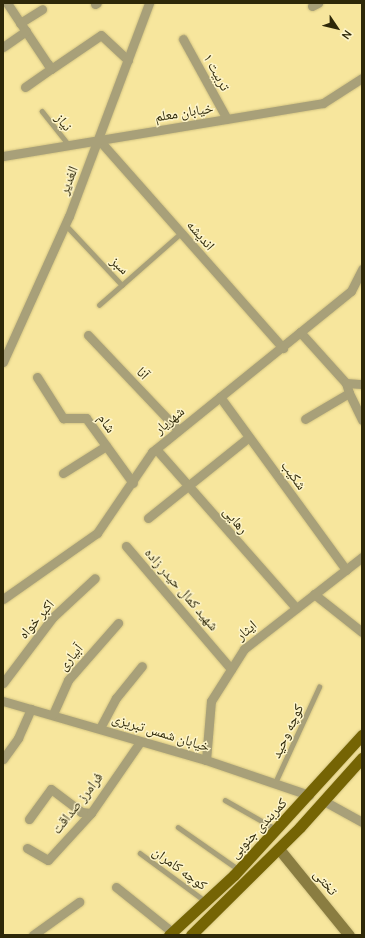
<!DOCTYPE html>
<html>
<head>
<meta charset="utf-8">
<style>
  body { margin:0 }
  #map { position:relative; width:365px; height:938px; overflow:hidden; background:#f7e69d; font-family:Manrope,"Noto Naskh Arabic",sans-serif }
  div>[style] { position:absolute }
  [style*='--x'] { left:calc(var(--x)*1px); top:calc(var(--y)*1px); width:calc(var(--w)*1px); rotate:calc(var(--a)*1deg) }
  .roads { filter:drop-shadow(0 0 1px #d3c482) drop-shadow(0 0 1px #d3c482) }
  .service>* { height:4.5px; margin:-2.25px; padding:0 2.25px; transform-origin:2.25px; border-radius:2.25px; background:#a8a079 }
  .minor>* { height:9px; margin:-4.5px; padding:0 4.5px; transform-origin:4.5px; border-radius:4.5px; background:#a8a079 }
  .secondary>* { height:11px; margin:-5.5px; padding:0 5.5px; transform-origin:5.5px; border-radius:5.5px; background:#8a7d41 }
  .primary>* { height:11px; margin:-5.5px; padding:0 5.5px; transform-origin:5.5px; border-radius:5.5px; background:#756404 }
  span { translate:-50% -50%; white-space:nowrap; text-align:center; line-height:1.15; -webkit-text-stroke:3px #fdf4c9; paint-order:stroke }
  .street-label { font-size:14px; color:#2e2809 }
  .frame { position:absolute; inset:0; border:4px solid #2e2809; pointer-events:none }
  .north { position:absolute; left:317px; top:8px; width:40px; height:40px; -webkit-text-stroke:3px #fdf4c9; paint-order:stroke; rotate:125deg; font-size:11px; font-weight:700; line-height:16px; text-align:center; color:#2e2809 }
  .north::after { content:''; display:block; margin:auto; width:14px; height:18px; background:#2e2809; clip-path:polygon(50% 0,100% 100%,50% 72%,0 100%) }
</style>
</head>
<body>
<div id="map">
  <div class="roads">
    <div class="service">
      <div style="--x:42;--y:111;--w:43;--a:51.5"></div>
      <div style="--x:65;--y:224;--w:83;--a:46.9"></div>
      <div style="--x:122;--y:285;--w:79;--a:-41.4"></div>
      <div style="--x:99;--y:305;--w:30;--a:-41"></div>
      <div style="--x:274;--y:785;--w:108;--a:-65.3"></div>
      <div style="--x:225;--y:800;--w:59;--a:29.6"></div>
      <div style="--x:178;--y:827;--w:73;--a:35"></div>
      <div style="--x:140;--y:853;--w:81;--a:36.4"></div>
    </div>
    <div class="minor">
      <div style="--x:7;--y:3;--w:79;--a:56.3"></div>
      <div style="--x:51;--y:69;--w:60;--a:-34.2"></div>
      <div style="--x:101;--y:35;--w:37;--a:43"></div>
      <div style="--x:95;--y:4;--w:2;--a:-27"></div>
      <div style="--x:312;--y:6;--w:7;--a:-27"></div>
      <div style="--x:20;--y:23;--w:26;--a:-32"></div>
      <div style="--x:183;--y:39;--w:91;--a:61.2"></div>
      <div style="--x:3;--y:47;--w:28;--a:-35"></div>
      <div style="--x:25;--y:87;--w:32;--a:-35"></div>
      <div style="--x:51;--y:69;--w:6;--a:-121"></div>
      <div style="--x:99;--y:140;--w:278;--a:48.5"></div>
      <div style="--x:3;--y:156;--w:324;--a:-9.4"></div>
      <div style="--x:323;--y:103;--w:46;--a:-32.7"></div>
      <div style="--x:300;--y:332;--w:69;--a:48"></div>
      <div style="--x:346;--y:383;--w:10;--a:73"></div>
      <div style="--x:349;--y:393;--w:51;--a:149.4"></div>
      <div style="--x:88;--y:335;--w:131;--a:46.5"></div>
      <div style="--x:3;--y:362;--w:160;--a:-65.7"></div>
      <div style="--x:69;--y:216;--w:228;--a:-69.4"></div>
      <div style="--x:37;--y:377;--w:49;--a:57.6"></div>
      <div style="--x:63;--y:418;--w:23;--a:0"></div>
      <div style="--x:86;--y:418;--w:80;--a:54.1"></div>
      <div style="--x:346;--y:383;--w:16;--a:4"></div>
      <div style="--x:349;--y:393;--w:30;--a:64"></div>
      <div style="--x:220;--y:397;--w:214;--a:53.9"></div>
      <div style="--x:156;--y:449;--w:212;--a:48.6"></div>
      <div style="--x:63;--y:473;--w:51;--a:-32.1"></div>
      <div style="--x:148;--y:518;--w:129;--a:-38.7"></div>
      <div style="--x:126;--y:546;--w:162;--a:49.5"></div>
      <div style="--x:314;--y:594;--w:61;--a:38.4"></div>
      <div style="--x:3;--y:599;--w:115;--a:-35.1"></div>
      <div style="--x:97;--y:533;--w:98;--a:-55.8"></div>
      <div style="--x:152;--y:452;--w:256;--a:-39"></div>
      <div style="--x:351;--y:291;--w:25;--a:-63"></div>
      <div style="--x:3;--y:683;--w:83;--a:-52.9"></div>
      <div style="--x:53;--y:617;--w:57;--a:-42.9"></div>
      <div style="--x:3;--y:701;--w:211;--a:16.2"></div>
      <div style="--x:206;--y:760;--w:109;--a:18.8"></div>
      <div style="--x:53;--y:714;--w:37;--a:-66"></div>
      <div style="--x:68;--y:680;--w:76;--a:-48.7"></div>
      <div style="--x:100;--y:728;--w:34;--a:-62"></div>
      <div style="--x:116;--y:698;--w:41;--a:-50.9"></div>
      <div style="--x:3;--y:759;--w:26;--a:-54"></div>
      <div style="--x:18;--y:738;--w:32;--a:-66"></div>
      <div style="--x:206;--y:760;--w:59;--a:-85.2"></div>
      <div style="--x:211;--y:701;--w:62;--a:-57.6"></div>
      <div style="--x:244;--y:649;--w:150;--a:-37.9"></div>
      <div style="--x:324;--y:801;--w:43;--a:28.9"></div>
      <div style="--x:29;--y:819;--w:37;--a:-54"></div>
      <div style="--x:51;--y:789;--w:38;--a:37"></div>
      <div style="--x:81;--y:812;--w:10;--a:6"></div>
      <div style="--x:27;--y:848;--w:24;--a:30"></div>
      <div style="--x:48;--y:860;--w:64;--a:-47.5"></div>
      <div style="--x:91;--y:813;--w:86;--a:-55.4"></div>
      <div style="--x:116;--y:887;--w:72;--a:38.8"></div>
      <div style="--x:33;--y:935;--w:57;--a:-35.7"></div>
    </div>
    <div class="secondary">
      <div style="--x:279;--y:849;--w:111;--a:50.9"></div>
    </div>
    <div class="primary">
      <div style="--x:169;--y:935;--w:88;--a:-42.7"></div>
      <div style="--x:234;--y:875;--w:190;--a:-47.6"></div>
      <div style="--x:191;--y:935;--w:153;--a:-44.7"></div>
      <div style="--x:300;--y:827;--w:93;--a:-48.1"></div>
    </div>
  </div>
  <div class="street-label">
    <span style="left:217px;top:72px;rotate:61deg">تربیت ۱</span>
    <span style="left:184px;top:112px;rotate:-9deg">خیابان معلم</span>
    <span style="left:64px;top:122px;rotate:52deg">نیاز</span>
    <span style="left:68px;top:180px;rotate:-68deg">الغدیر</span>
    <span style="left:201px;top:235px;rotate:49deg">اندیشه</span>
    <span style="left:120px;top:265px;rotate:43deg">سبز</span>
    <span style="left:143px;top:373px;rotate:46deg">آنا</span>
    <span style="left:169px;top:420px;rotate:-40deg">شهریار</span>
    <span style="left:107px;top:423px;rotate:54deg">شام</span>
    <span style="left:294px;top:475px;rotate:54deg">شکیب</span>
    <span style="left:236px;top:520px;rotate:51deg">رهایی</span>
    <span style="left:182px;top:589px;rotate:49deg">شهید کمال حیدر زاده</span>
    <span style="left:36px;top:619px;rotate:-50deg">اکبر خواه</span>
    <span style="left:246px;top:630px;rotate:-40deg">ایثار</span>
    <span style="left:70px;top:657px;rotate:-50deg">آبیاری</span>
    <span style="left:287px;top:731px;rotate:-65deg">کوچه وحید</span>
    <span style="left:161px;top:732px;rotate:17deg">خیابان شمس تبریزی</span>
    <span style="left:77px;top:803px;rotate:-52deg">فرامرز صداقت</span>
    <span style="left:258px;top:828px;rotate:-47deg">کمربندی جنوبی</span>
    <span style="left:180px;top:868px;rotate:36deg">کوچه کامران</span>
    <span style="left:326px;top:882px;rotate:51deg">تختی</span>
  </div>
  <div class="frame"></div>
  <div class="north">N</div>
</div>
</body>
</html>
